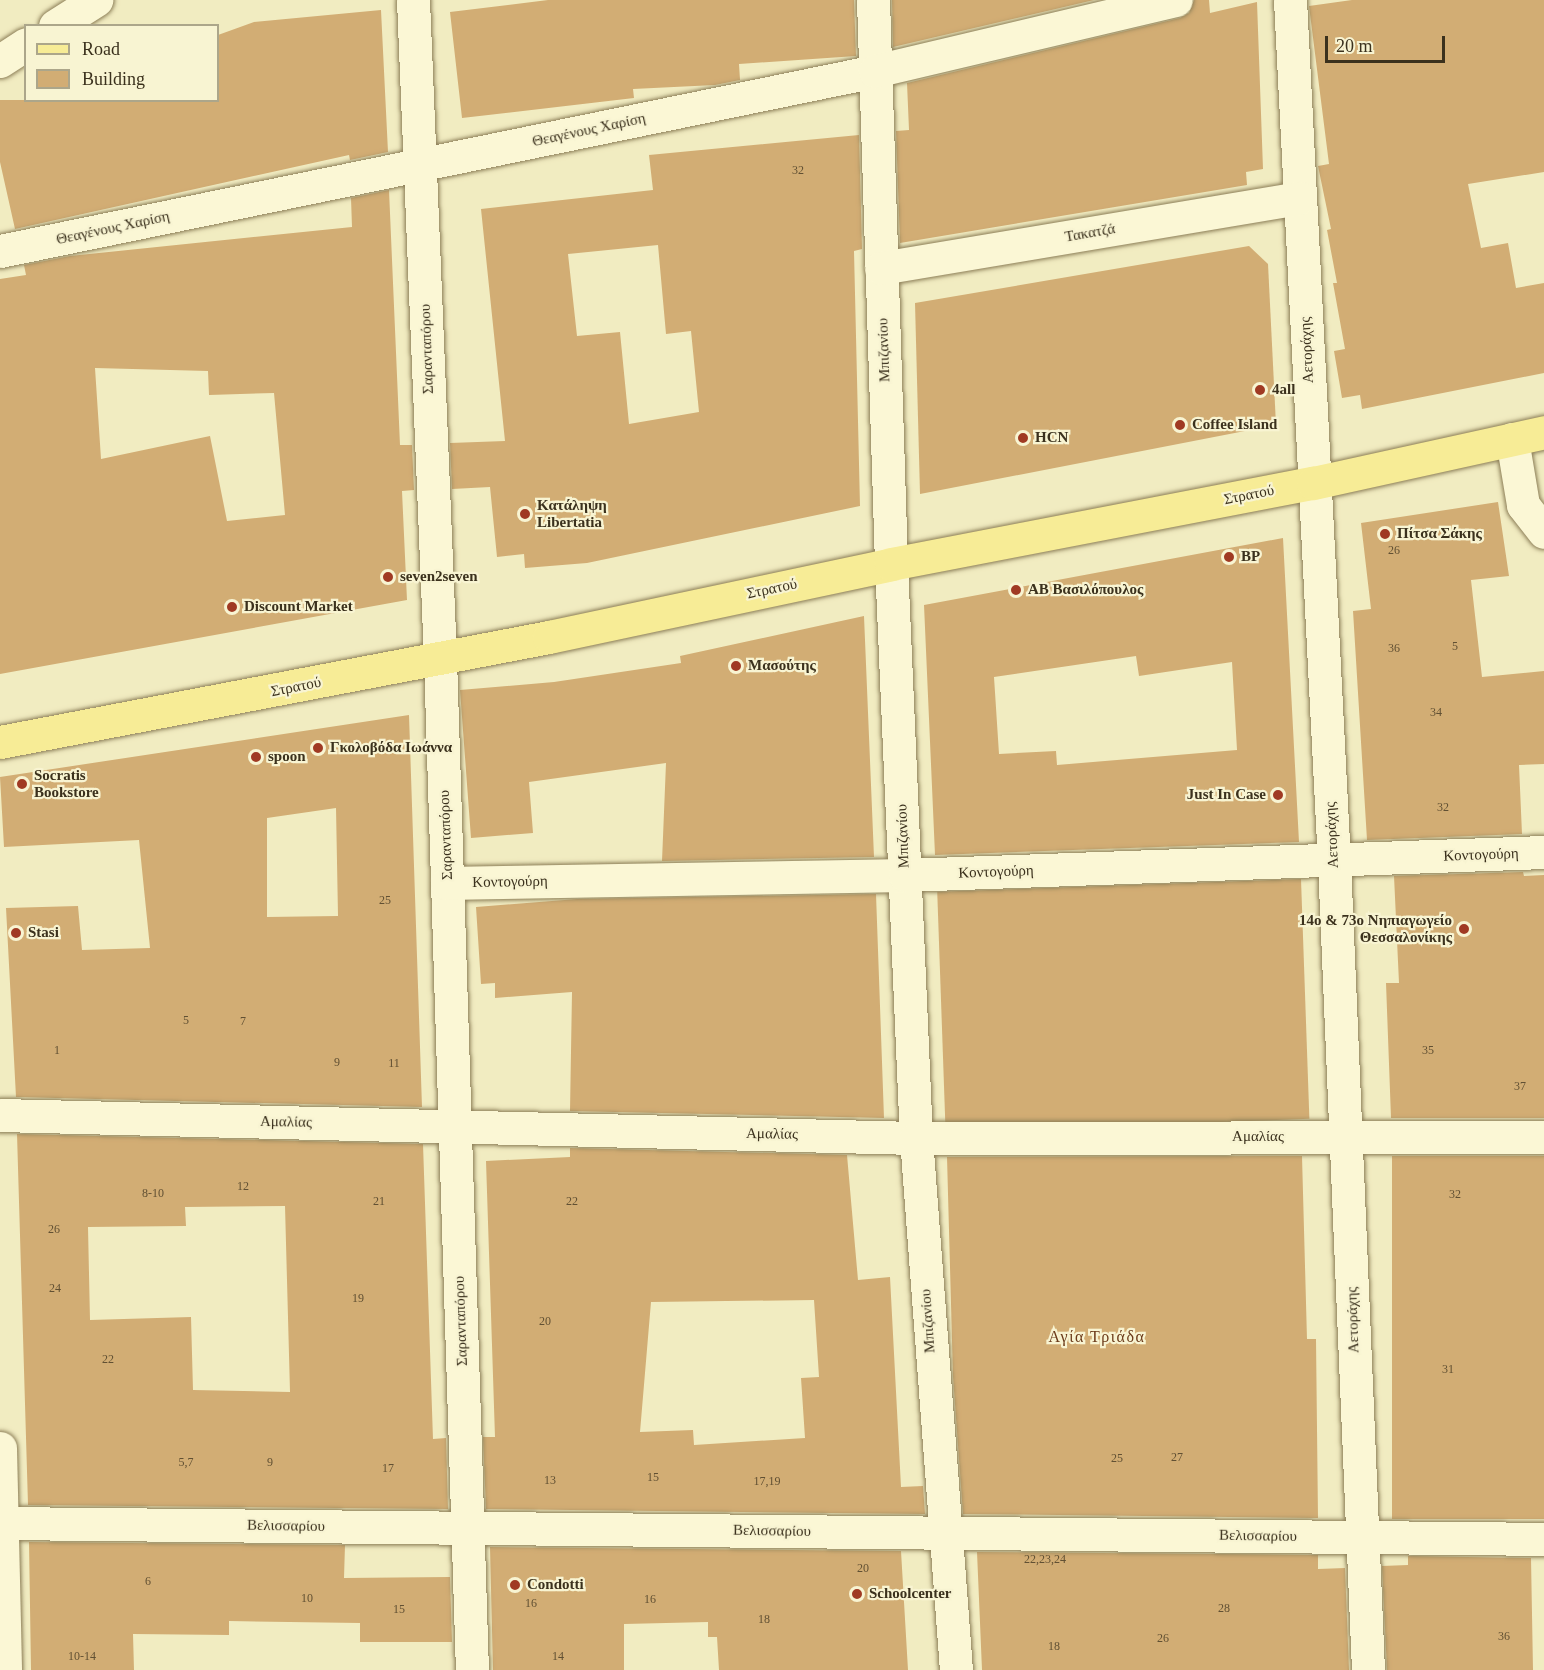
<!DOCTYPE html>
<html>
<head>
<meta charset="utf-8">
<style>
  body { margin:0 }
  #map { position:relative; width:1544px; height:1670px; overflow:hidden; background:#f1ecc1; font-family:"Times New Roman",serif }
  div>[style] { position:absolute }
  [style*='--x'] { left:calc(var(--x)*1px); top:calc(var(--y)*1px); width:calc(var(--w)*1px); rotate:calc(var(--a)*1deg) }
  .building>* { inset:0; background:#d2ad74; transform-origin:0 0 }
  .roads { filter:drop-shadow(0 0 2px #8c7e57) drop-shadow(0 0 2px #8c7e57) }
  .minor>* { height:33px; margin:-16.5px; padding:0 16.5px; transform-origin:16.5px; border-radius:16.5px; background:#fbf7d5 }
  .major>* { height:33px; margin:-16.5px; padding:0 16.5px; transform-origin:16.5px; border-radius:16.5px; background:#f7ec96 }
  .dots>* { width:16px; height:16px; translate:-50% -50%; box-sizing:border-box; border:3px solid #f8f4d2; border-radius:50% }
  span { translate:-50% -50%; white-space:nowrap; text-align:center; line-height:1.15; -webkit-text-stroke:4.5px #f8f4d2; paint-order:stroke }
  .number-label { font-size:12px; color:#615033 }
  .number-label span { -webkit-text-stroke-width:0 }
  .street-label { font-size:15px; color:#3b311d }
  .poi-label { font-size:15px; color:#3b311d; font-weight:700 }
  .left { translate:0 -50%; text-align:left }
  .right { translate:-100% -50%; text-align:right }
  .neighbourhood-label { font-size:16px; color:#6b3a19; letter-spacing:1.5px }
  .legend { position:absolute; left:24px; top:24px; width:195px; height:78px; box-sizing:border-box; background:#f8f4d2; border:2px solid #aca68a; margin:0; padding:8px 10px; list-style:none; font-size:18px; color:#3b311d }
  .legend li { display:flex; align-items:center; gap:12px; height:30px }
  .legend b { width:30px; border:2px solid #aca68a }
  .scale { position:absolute; left:1325px; top:36px; width:120px; height:27px; box-sizing:border-box; border:3px solid #3b311d; border-top:0; padding-left:8px; font-size:18px; line-height:21px; white-space:nowrap; color:#3b311d; -webkit-text-stroke:4px #f8f4d2; paint-order:stroke }
</style>
</head>
<body>
<div id="map">
  <div class="building">
    <div style="clip-path:polygon(548px 0,854px 0,856px 56px,739px 64px,740px 80px,715px 85px,633px 89px,634px 98px,462px 118px,450px 12px)"></div>
    <div style="clip-path:polygon(892px 0,1094px 0,893px 47px)"></div>
    <div style="clip-path:polygon(1194px 0,1209px 0,1210px 13px,1257px 2px,1263px 169px,1246px 172px,1247px 185px,900px 243px,896px 131px,909px 130px,907px 83px,1180px 18px,1189px 13px)"></div>
    <div style="clip-path:polygon(1352px 0,1544px 0,1544px 172px,1468px 184px,1481px 248px,1508px 243px,1516px 288px,1544px 283px,1544px 373px,1362px 409px,1360px 395px,1342px 398px,1334px 351px,1345px 349px,1333px 283px,1337px 283px,1327px 230px,1331px 229px,1318px 166px,1329px 164px,1309px 6px)"></div>
    <div style="clip-path:polygon(381px 10px,388px 152px,350px 160px,349px 155px,15px 229px,0 162px,0 100px,218px 100px,218px 35px,254px 22px)"></div>
    <div style="clip-path:polygon(evenodd,859px 135px,862px 249px,854px 251px,860px 506px,587px 563px,525px 568px,524px 554px,497px 557px,490px 487px,452px 489px,450px 443px,505px 441px,481px 209px,653px 190px,649px 155px,859px 135px,658px 245px,666px 334px,691px 331px,699px 412px,629px 424px,620px 332px,577px 336px,568px 254px,658px 245px)"></div>
    <div style="clip-path:polygon(evenodd,389px 190px,400px 445px,412px 445px,414px 490px,402px 491px,407px 600px,0 674px,0 279px,26px 275px,24px 265px,70px 256px,352px 227px,351px 198px,389px 190px,95px 368px,208px 371px,209px 395px,274px 393px,285px 515px,227px 521px,210px 436px,101px 459px,95px 368px)"></div>
    <div style="clip-path:polygon(1249px 246px,1268px 264px,1276px 425px,920px 494px,915px 303px)"></div>
    <div style="clip-path:polygon(1498px 502px,1509px 576px,1471px 580px,1482px 677px,1544px 671px,1544px 764px,1519px 765px,1522px 834px,1367px 840px,1353px 611px,1371px 609px,1361px 523px)"></div>
    <div style="clip-path:polygon(evenodd,1283px 538px,1299px 842px,935px 855px,924px 605px,1283px 538px,1136px 656px,1139px 676px,1232px 662px,1237px 750px,1057px 765px,1056px 751px,999px 754px,994px 677px,1136px 656px)"></div>
    <div style="clip-path:polygon(864px 616px,874px 857px,662px 861px,666px 763px,529px 782px,533px 833px,471px 838px,460px 690px,554px 682px,681px 663px,680px 656px)"></div>
    <div style="clip-path:polygon(evenodd,409px 715px,422px 1107px,16px 1097px,6px 908px,78px 906px,82px 950px,150px 948px,139px 840px,4px 847px,0 777px,409px 715px,336px 808px,338px 916px,267px 917px,267px 818px,336px 808px)"></div>
    <div style="clip-path:polygon(1523px 872px,1524px 876px,1544px 875px,1544px 1118px,1391px 1118px,1386px 983px,1399px 983px,1394px 876px)"></div>
    <div style="left:1301px;top:879px;width:240px;height:364px;rotate:88deg"></div>
    <div style="clip-path:polygon(876px 894px,884px 1118px,570px 1111px,572px 992px,495px 998px,495px 983px,481px 984px,476px 907px,577px 899px)"></div>
    <div style="clip-path:polygon(evenodd,17px 1134px,423px 1144px,433px 1439px,446px 1438px,448px 1509px,28px 1505px,17px 1134px,285px 1206px,290px 1392px,193px 1390px,191px 1317px,90px 1320px,88px 1227px,186px 1226px,185px 1207px,285px 1206px)"></div>
    <div style="clip-path:polygon(evenodd,570px 1148px,847px 1155px,858px 1280px,890px 1277px,901px 1487px,923px 1486px,925px 1514px,486px 1509px,483px 1437px,495px 1437px,486px 1161px,570px 1157px,570px 1148px,814px 1300px,819px 1377px,801px 1378px,805px 1438px,694px 1445px,693px 1430px,640px 1432px,651px 1302px,814px 1300px)"></div>
    <div style="clip-path:polygon(1302px 1156px,1307px 1339px,1316px 1339px,1318px 1518px,963px 1514px,953px 1377px,947px 1157px)"></div>
    <div style="left:1392px;top:1156px;width:152px;height:363px"></div>
    <div style="clip-path:polygon(29px 1542px,345px 1545px,344px 1578px,450px 1577px,452px 1642px,360px 1642px,360px 1623px,229px 1621px,229px 1635px,133px 1634px,134px 1670px,31px 1670px)"></div>
    <div style="clip-path:polygon(490px 1547px,901px 1551px,908px 1670px,719px 1670px,717px 1637px,708px 1637px,708px 1622px,624px 1624px,624px 1670px,493px 1670px)"></div>
    <div style="clip-path:polygon(977px 1552px,1318px 1555px,1318px 1569px,1345px 1568px,1349px 1670px,982px 1670px)"></div>
    <div style="clip-path:polygon(1408px 1556px,1531px 1558px,1533px 1670px,1387px 1670px,1382px 1566px,1408px 1565px)"></div>
  </div>
  <div class="roads">
    <div class="minor">
      <div style="--x:413;--y:0;--w:660;--a:87.65"></div>
      <div style="--x:440;--y:659;--w:1012;--a:88.19"></div>
      <div style="--x:873;--y:0;--w:564;--a:88.17"></div>
      <div style="--x:891;--y:564;--w:575;--a:87.51"></div>
      <div style="--x:916;--y:1138;--w:534;--a:85.7"></div>
      <div style="--x:1290;--y:0;--w:863;--a:87.08"></div>
      <div style="--x:1334;--y:862;--w:809;--a:87.59"></div>
      <div style="--x:55;--y:26;--w:49;--a:-32.4"></div>
      <div style="--x:0;--y:61;--w:31;--a:-33"></div>
      <div style="--x:0;--y:251;--w:893;--a:-11.62"></div>
      <div style="--x:875;--y:71;--w:309;--a:-13.3"></div>
      <div style="--x:881;--y:268;--w:424;--a:-9.5"></div>
      <div style="--x:1512;--y:439;--w:67;--a:80.5"></div>
      <div style="--x:1523;--y:505;--w:34;--a:52"></div>
      <div style="--x:447;--y:883;--w:458;--a:-1"></div>
      <div style="--x:905;--y:875;--w:639;--a:-2.06"></div>
      <div style="--x:0;--y:1115;--w:916;--a:1.44"></div>
      <div style="--x:916;--y:1138;--w:628;--a:-0.09"></div>
      <div style="--x:0;--y:1448;--w:222;--a:88.7"></div>
      <div style="--x:0;--y:1523;--w:1544;--a:0.59"></div>
    </div>
    <div class="major">
      <div style="--x:0;--y:742;--w:559;--a:-10.83"></div>
      <div style="--x:549;--y:637;--w:350;--a:-12"></div>
      <div style="--x:891;--y:564;--w:430;--a:-10.9"></div>
      <div style="--x:1313;--y:483;--w:237;--a:-12.4"></div>
    </div>
  </div>
  <div class="dots">
    <div style="left:1260px;top:390px;background:#a03a23"></div>
    <div style="left:1180px;top:425px;background:#a03a23"></div>
    <div style="left:1023px;top:438px;background:#a03a23"></div>
    <div style="left:525px;top:514px;background:#a03a23"></div>
    <div style="left:1385px;top:534px;background:#a03a23"></div>
    <div style="left:1229px;top:557px;background:#a03a23"></div>
    <div style="left:388px;top:577px;background:#a03a23"></div>
    <div style="left:1016px;top:590px;background:#a03a23"></div>
    <div style="left:232px;top:607px;background:#a03a23"></div>
    <div style="left:736px;top:666px;background:#a03a23"></div>
    <div style="left:318px;top:748px;background:#a03a23"></div>
    <div style="left:256px;top:757px;background:#a03a23"></div>
    <div style="left:22px;top:784px;background:#a03a23"></div>
    <div style="left:1278px;top:795px;background:#a03a23"></div>
    <div style="left:1464px;top:929px;background:#a03a23"></div>
    <div style="left:16px;top:933px;background:#a03a23"></div>
    <div style="left:515px;top:1585px;background:#a03a23"></div>
    <div style="left:857px;top:1594px;background:#a03a23"></div>
  </div>
  <div class="number-label">
    <span style="left:798px;top:171px">32</span>
    <span style="left:1394px;top:551px">26</span>
    <span style="left:1455px;top:647px">5</span>
    <span style="left:1394px;top:649px">36</span>
    <span style="left:1436px;top:713px">34</span>
    <span style="left:1443px;top:808px">32</span>
    <span style="left:385px;top:901px">25</span>
    <span style="left:186px;top:1021px">5</span>
    <span style="left:243px;top:1022px">7</span>
    <span style="left:57px;top:1051px">1</span>
    <span style="left:1428px;top:1051px">35</span>
    <span style="left:337px;top:1063px">9</span>
    <span style="left:394px;top:1064px">11</span>
    <span style="left:1520px;top:1087px">37</span>
    <span style="left:243px;top:1187px">12</span>
    <span style="left:153px;top:1194px">8-10</span>
    <span style="left:1455px;top:1195px">32</span>
    <span style="left:379px;top:1202px">21</span>
    <span style="left:572px;top:1202px">22</span>
    <span style="left:54px;top:1230px">26</span>
    <span style="left:55px;top:1289px">24</span>
    <span style="left:358px;top:1299px">19</span>
    <span style="left:545px;top:1322px">20</span>
    <span style="left:108px;top:1360px">22</span>
    <span style="left:1448px;top:1370px">31</span>
    <span style="left:1177px;top:1458px">27</span>
    <span style="left:1117px;top:1459px">25</span>
    <span style="left:186px;top:1463px">5,7</span>
    <span style="left:270px;top:1463px">9</span>
    <span style="left:388px;top:1469px">17</span>
    <span style="left:653px;top:1478px">15</span>
    <span style="left:550px;top:1481px">13</span>
    <span style="left:767px;top:1482px">17,19</span>
    <span style="left:1045px;top:1560px">22,23,24</span>
    <span style="left:863px;top:1569px">20</span>
    <span style="left:148px;top:1582px">6</span>
    <span style="left:307px;top:1599px">10</span>
    <span style="left:650px;top:1600px">16</span>
    <span style="left:531px;top:1604px">16</span>
    <span style="left:1224px;top:1609px">28</span>
    <span style="left:399px;top:1610px">15</span>
    <span style="left:764px;top:1620px">18</span>
    <span style="left:1504px;top:1637px">36</span>
    <span style="left:1163px;top:1639px">26</span>
    <span style="left:1054px;top:1647px">18</span>
    <span style="left:82px;top:1657px">10-14</span>
    <span style="left:558px;top:1657px">14</span>
  </div>
  <div class="street-label">
    <span style="left:589px;top:130px;rotate:-12deg">Θεαγένους Χαρίση</span>
    <span style="left:113px;top:228px;rotate:-12deg">Θεαγένους Χαρίση</span>
    <span style="left:1090px;top:233px;rotate:-10deg">Τακατζά</span>
    <span style="left:427px;top:349px;rotate:-92deg">Σαρανταπόρου</span>
    <span style="left:884px;top:350px;rotate:-92deg">Μπιζανίου</span>
    <span style="left:1307px;top:350px;rotate:-93deg">Αετοράχης</span>
    <span style="left:1249px;top:495px;rotate:-11deg">Στρατού</span>
    <span style="left:772px;top:589px;rotate:-12deg">Στρατού</span>
    <span style="left:296px;top:687px;rotate:-11deg">Στρατού</span>
    <span style="left:446px;top:835px;rotate:-92deg">Σαρανταπόρου</span>
    <span style="left:1332px;top:835px;rotate:-93deg">Αετοράχης</span>
    <span style="left:903px;top:836px;rotate:-92deg">Μπιζανίου</span>
    <span style="left:1481px;top:855px;rotate:-2deg">Κοντογούρη</span>
    <span style="left:996px;top:872px;rotate:-2deg">Κοντογούρη</span>
    <span style="left:510px;top:882px;rotate:-1deg">Κοντογούρη</span>
    <span style="left:286px;top:1122px;rotate:1deg">Αμαλίας</span>
    <span style="left:772px;top:1134px;rotate:1deg">Αμαλίας</span>
    <span style="left:1258px;top:1137px">Αμαλίας</span>
    <span style="left:1353px;top:1320px;rotate:-92deg">Αετοράχης</span>
    <span style="left:461px;top:1321px;rotate:-92deg">Σαρανταπόρου</span>
    <span style="left:928px;top:1321px;rotate:-94deg">Μπιζανίου</span>
    <span style="left:286px;top:1526px;rotate:1deg">Βελισσαρίου</span>
    <span style="left:772px;top:1531px;rotate:1deg">Βελισσαρίου</span>
    <span style="left:1258px;top:1536px;rotate:1deg">Βελισσαρίου</span>
  </div>
  <div class="poi-label">
    <span class="left" style="left:1272px;top:390px">4all</span>
    <span class="left" style="left:1192px;top:425px">Coffee Island</span>
    <span class="left" style="left:1035px;top:438px">HCN</span>
    <span class="left" style="left:537px;top:514px">Κατάληψη<br>Libertatia</span>
    <span class="left" style="left:1397px;top:534px">Πίτσα Σάκης</span>
    <span class="left" style="left:1241px;top:557px">BP</span>
    <span class="left" style="left:400px;top:577px">seven2seven</span>
    <span class="left" style="left:1028px;top:590px">ΑΒ Βασιλόπουλος</span>
    <span class="left" style="left:244px;top:607px">Discount Market</span>
    <span class="left" style="left:748px;top:666px">Μασούτης</span>
    <span class="left" style="left:330px;top:748px">Γκολοβόδα Ιωάννα</span>
    <span class="left" style="left:268px;top:757px">spoon</span>
    <span class="left" style="left:34px;top:784px">Socratis<br>Bookstore</span>
    <span class="right" style="left:1266px;top:795px">Just In Case</span>
    <span class="right" style="left:1452px;top:929px">14ο &amp; 73ο Νηπιαγωγείο<br>Θεσσαλονίκης</span>
    <span class="left" style="left:28px;top:933px">Stasi</span>
    <span class="left" style="left:527px;top:1585px">Condotti</span>
    <span class="left" style="left:869px;top:1594px">Schoolcenter</span>
  </div>
  <div class="neighbourhood-label">
    <span style="left:1097px;top:1337px">Αγία Τριάδα</span>
  </div>
  <ul class="legend">
  <li><b style="height:8px;background:#f7ec96"></b>Road</li>
  <li><b style="height:16px;background:#d2ad74"></b>Building</li>
  </ul>
  <div class="scale">20 m</div>
</div>
</body>
</html>
